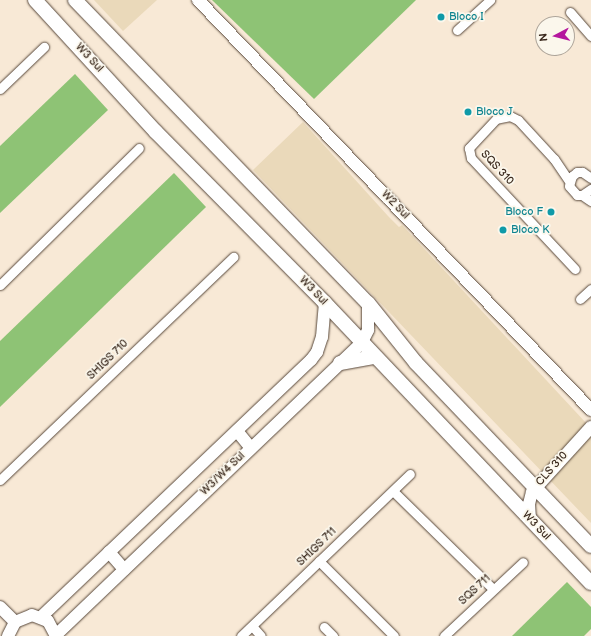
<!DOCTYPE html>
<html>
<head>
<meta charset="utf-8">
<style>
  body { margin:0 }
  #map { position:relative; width:591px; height:636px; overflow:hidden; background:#f8e9d6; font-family:"Balsamiq Sans",sans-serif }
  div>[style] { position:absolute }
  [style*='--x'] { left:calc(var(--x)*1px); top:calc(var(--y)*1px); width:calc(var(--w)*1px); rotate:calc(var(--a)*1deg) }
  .built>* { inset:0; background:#ead9ba }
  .green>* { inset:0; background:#8ec375 }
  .roads { filter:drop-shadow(0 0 1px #57473a) drop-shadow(0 0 1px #57473a) }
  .street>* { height:9px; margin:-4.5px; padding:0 4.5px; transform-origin:4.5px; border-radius:4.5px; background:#fff }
  .secondary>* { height:12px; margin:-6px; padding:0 6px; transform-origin:6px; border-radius:6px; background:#fff }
  .primary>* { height:14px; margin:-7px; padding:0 7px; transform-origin:7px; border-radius:7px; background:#fff }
  .dots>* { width:11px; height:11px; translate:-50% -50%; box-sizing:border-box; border:2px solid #fbf7ec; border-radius:50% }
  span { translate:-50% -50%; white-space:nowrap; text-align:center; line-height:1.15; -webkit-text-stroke:3.5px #fbf7ec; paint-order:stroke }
  .culture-label { font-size:11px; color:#0d838f }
  .left { translate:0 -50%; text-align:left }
  .right { translate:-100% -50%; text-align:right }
  .street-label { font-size:11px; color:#3b2a1e }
  .north { position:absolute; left:535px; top:16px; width:40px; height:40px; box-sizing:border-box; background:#fbf7ec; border:1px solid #aea59a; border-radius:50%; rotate:263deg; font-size:11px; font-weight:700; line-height:16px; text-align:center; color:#3b2a1e }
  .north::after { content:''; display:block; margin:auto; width:14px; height:18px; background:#b5179e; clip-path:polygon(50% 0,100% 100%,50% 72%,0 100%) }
</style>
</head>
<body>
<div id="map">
  <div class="built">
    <div style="clip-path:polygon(94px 0,157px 0,123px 31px)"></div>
    <div style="clip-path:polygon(303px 122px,388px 216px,399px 227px,402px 225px,587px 424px,591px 421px,591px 523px,253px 170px)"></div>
  </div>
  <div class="green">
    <div style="clip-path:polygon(212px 0,416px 0,314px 99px)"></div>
    <div style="clip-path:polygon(75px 74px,108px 110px,0 213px,0 146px)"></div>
    <div style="clip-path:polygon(174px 173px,206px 207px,0 407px,0 341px)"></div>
    <div style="clip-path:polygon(567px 582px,591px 607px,591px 629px,584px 636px,512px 636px)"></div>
  </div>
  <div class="roads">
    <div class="street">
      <div style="--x:570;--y:12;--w:32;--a:49"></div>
      <div style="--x:457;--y:30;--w:45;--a:-42.3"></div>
      <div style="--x:0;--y:89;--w:61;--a:-43.7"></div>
      <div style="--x:591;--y:178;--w:11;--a:-146"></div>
      <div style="--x:582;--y:172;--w:5;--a:180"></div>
      <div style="--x:577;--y:172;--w:6;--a:141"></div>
      <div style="--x:572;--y:176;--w:10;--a:107"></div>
      <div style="--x:569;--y:186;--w:12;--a:48"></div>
      <div style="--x:577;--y:195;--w:5;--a:0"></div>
      <div style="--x:582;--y:195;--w:11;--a:-34"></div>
      <div style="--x:569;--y:181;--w:27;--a:-124"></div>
      <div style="--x:554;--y:159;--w:53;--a:-132.7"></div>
      <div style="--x:518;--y:120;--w:9;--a:-153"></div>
      <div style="--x:510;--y:116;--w:14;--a:168"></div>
      <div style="--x:496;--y:119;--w:40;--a:133"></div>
      <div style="--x:469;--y:148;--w:10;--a:79"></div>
      <div style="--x:471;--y:158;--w:152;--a:46.9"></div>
      <div style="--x:582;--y:195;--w:11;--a:34"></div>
      <div style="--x:0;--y:285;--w:195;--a:-44.6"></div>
      <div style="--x:580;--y:299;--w:15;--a:-42"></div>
      <div style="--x:0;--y:480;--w:323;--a:-43.7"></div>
      <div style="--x:393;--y:491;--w:140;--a:44.4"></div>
      <div style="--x:319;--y:561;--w:106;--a:45"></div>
      <div style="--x:252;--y:626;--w:13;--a:48"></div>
      <div style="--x:324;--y:627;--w:13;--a:45"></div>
      <div style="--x:241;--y:636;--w:234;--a:-43.8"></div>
      <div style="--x:444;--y:636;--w:108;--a:-43.1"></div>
    </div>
    <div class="secondary">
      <div style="--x:198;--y:0;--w:568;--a:46.21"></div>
      <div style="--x:237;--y:431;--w:22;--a:51"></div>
      <div style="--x:530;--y:519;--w:15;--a:-94"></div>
      <div style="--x:529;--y:504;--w:12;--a:-76"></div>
      <div style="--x:532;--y:492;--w:88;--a:-47.8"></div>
      <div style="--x:109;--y:552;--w:23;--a:49"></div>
      <div style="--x:0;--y:607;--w:21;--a:45"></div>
      <div style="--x:41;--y:617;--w:373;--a:-43.6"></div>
      <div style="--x:311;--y:360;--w:10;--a:-53"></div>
      <div style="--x:317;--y:352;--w:16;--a:-72"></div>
      <div style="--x:322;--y:337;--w:34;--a:-85"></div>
      <div style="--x:56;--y:635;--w:422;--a:-43.7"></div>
      <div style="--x:361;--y:344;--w:16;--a:-63"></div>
      <div style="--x:368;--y:330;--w:27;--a:-90"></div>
      <div style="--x:8;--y:636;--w:16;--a:-63"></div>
      <div style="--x:15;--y:622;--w:18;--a:-22"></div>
      <div style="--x:32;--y:615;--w:17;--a:21"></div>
      <div style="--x:48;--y:621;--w:17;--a:62"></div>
    </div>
    <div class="primary">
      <div style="--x:35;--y:0;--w:179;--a:47.5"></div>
      <div style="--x:156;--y:132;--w:240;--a:45.3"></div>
      <div style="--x:325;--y:303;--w:386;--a:46.5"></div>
      <div style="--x:75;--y:0;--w:421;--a:46"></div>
      <div style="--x:368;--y:303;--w:77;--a:51.3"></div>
      <div style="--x:416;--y:363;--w:253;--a:46.3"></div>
      <div style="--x:340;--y:363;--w:35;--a:-10"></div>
    </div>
  </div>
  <div class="dots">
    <div style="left:441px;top:17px;background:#0f9aa8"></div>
    <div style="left:468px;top:112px;background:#0f9aa8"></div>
    <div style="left:551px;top:212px;background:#0f9aa8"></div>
    <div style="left:503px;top:230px;background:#0f9aa8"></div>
  </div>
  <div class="culture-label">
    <span class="left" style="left:449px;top:17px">Bloco I</span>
    <span class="left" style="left:476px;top:112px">Bloco J</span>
    <span class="right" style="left:543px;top:212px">Bloco F</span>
    <span class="left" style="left:511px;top:230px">Bloco K</span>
  </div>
  <div class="street-label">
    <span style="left:89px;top:58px;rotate:47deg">W3 Sul</span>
    <span style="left:497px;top:168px;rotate:47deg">SQS 310</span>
    <span style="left:395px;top:205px;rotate:46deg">W2 Sul</span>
    <span style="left:313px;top:291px;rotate:46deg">W3 Sul</span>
    <span style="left:108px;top:360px;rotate:-44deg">SHIGS 710</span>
    <span style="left:552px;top:469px;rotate:-48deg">CLS 310</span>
    <span style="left:223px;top:474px;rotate:-44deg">W3/W4 Sul</span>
    <span style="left:536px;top:526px;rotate:46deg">W3 Sul</span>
    <span style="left:317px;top:547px;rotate:-44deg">SHIGS 711</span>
    <span style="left:475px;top:590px;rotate:-43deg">SQS 711</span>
  </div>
  <div class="north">N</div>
</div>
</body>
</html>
